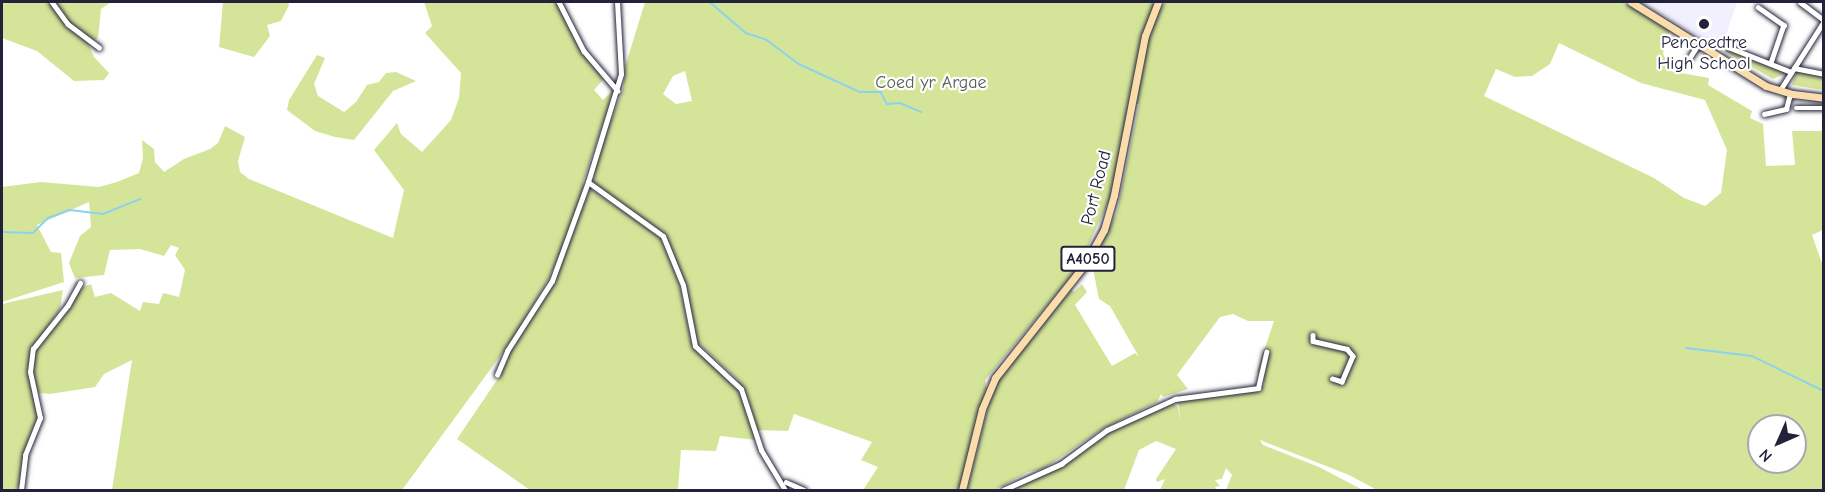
<!DOCTYPE html>
<html>
<head>
<meta charset="utf-8">
<style>
  body { margin:0 }
  #map { position:relative; width:1825px; height:492px; overflow:hidden; background:#fff; font-family:"Comic Neue",sans-serif }
  div>[style] { position:absolute }
  [style*='--x'] { left:calc(var(--x)*1px); top:calc(var(--y)*1px); width:calc(var(--w)*1px); rotate:calc(var(--a)*1deg) }
  .built>* { inset:0; background:#f2effe }
  .green>* { inset:0; background:#d4e599 }
  .stream>* { height:1.5px; margin:-0.75px; padding:0 0.75px; transform-origin:0.75px; border-radius:0.75px; background:#8cd2ed }
  .roads { filter:drop-shadow(0 0 2px #22223b) drop-shadow(0 0 2px #22223b) }
  .minor>* { height:4.5px; margin:-2.25px; padding:0 2.25px; transform-origin:2.25px; border-radius:2.25px; background:#fff }
  .tertiary>* { height:5px; margin:-2.5px; padding:0 2.5px; transform-origin:2.5px; border-radius:2.5px; background:#fff }
  .primary>* { height:7px; margin:-3.5px; padding:0 3.5px; transform-origin:3.5px; border-radius:3.5px; background:#fbddab }
  .dots>* { width:16px; height:16px; translate:-50% -50%; box-sizing:border-box; border:3px solid #fff; border-radius:50% }
  span { translate:-50% -50%; white-space:nowrap; text-align:center; line-height:1.15; -webkit-text-stroke:4.5px #fff; paint-order:stroke }
  .shield-label span { padding:2px 4px; background:#fff; border:2px solid; border-radius:4px; -webkit-text-stroke-width:0 }
  .shield-label { font-size:16px; color:#22223b; font-weight:700 }
  .poi-label { font-size:18px; color:#22223b }
  .park-label { font-size:18px; color:#575c57 }
  .street-label { font-size:18px; color:#22223b }
  .frame { position:absolute; inset:0; border:3px solid #22223b; pointer-events:none }
  .north { position:absolute; left:1747px; top:414px; width:60px; height:60px; box-sizing:border-box; background:#fff; border:2px solid #a7a7b1; border-radius:50%; rotate:225deg; font-size:16px; font-weight:700; line-height:24px; text-align:center; color:#22223b }
  .north::after { content:''; display:block; margin:auto; width:21px; height:27px; background:#22223b; clip-path:polygon(50% 0,100% 100%,50% 72%,0 100%) }
</style>
</head>
<body>
<div id="map">
  <div class="built">
    <div style="clip-path:polygon(1641px 2px,1737px 2px,1721px 50px)"></div>
  </div>
  <div class="green">
    <div style="clip-path:polygon(2px 2px,111px 2px,101px 9px,98px 38px,88px 43px,94px 57px,109px 73px,104px 80px,74px 81px,37px 51px,2px 38px)"></div>
    <div style="clip-path:polygon(223px 2px,288px 2px,289px 5px,281px 21px,267px 25px,270px 36px,254px 57px,219px 47px)"></div>
    <div style="clip-path:polygon(424px 2px,563px 2px,581px 45px,607px 75px,594px 90px,603px 100px,615px 88px,583px 182px,585px 192px,573px 225px,549px 278px,514px 337px,402px 490px,112px 490px,132px 360px,104px 374px,95px 387px,50px 394px,39px 393px,36px 386px,32px 370px,34px 353px,83px 287px,91px 284px,95px 297px,111px 293px,140px 311px,143px 302px,159px 304px,163px 293px,179px 297px,185px 270px,175px 255px,179px 248px,171px 245px,164px 256px,140px 249px,110px 250px,104px 275px,75px 278px,69px 263px,80px 236px,91px 227px,89px 202px,37px 225px,51px 252px,61px 253px,64px 282px,2px 302px,2px 187px,41px 182px,99px 187px,117px 182px,139px 173px,143px 158px,142px 140px,154px 149px,155px 162px,164px 172px,184px 159px,210px 149px,218px 143px,225px 126px,245px 137px,238px 161px,240px 172px,249px 179px,393px 238px,404px 190px,374px 150px,397px 123px,401px 134px,422px 152px,451px 120px,459px 98px,461px 73px,425px 33px,432px 26px)"></div>
    <div style="clip-path:polygon(evenodd,645px 2px,1150px 2px,1161px 10px,1165px 2px,1623px 2px,1670px 31px,1663px 53px,1670px 71px,1709px 78px,1708px 85px,1752px 111px,1750px 118px,1763px 124px,1766px 166px,1795px 165px,1792px 131px,1823px 131px,1823px 230px,1812px 235px,1824px 269px,1823px 490px,1377px 490px,1349px 475px,1260px 440px,1263px 445px,1319px 467px,1363px 490px,1226px 490px,1232px 475px,1226px 468px,1222px 479px,1215px 480px,1220px 486px,1215px 487px,1217px 490px,1160px 490px,1165px 479px,1157px 482px,1156px 479px,1176px 449px,1156px 441px,1139px 450px,1124px 490px,1008px 490px,1074px 457px,1100px 436px,1171px 403px,1178px 407px,1181px 422px,1178px 402px,1182px 399px,1261px 388px,1265px 384px,1257px 371px,1274px 321px,1248px 321px,1233px 314px,1220px 317px,1177px 375px,1188px 389px,1163px 397px,1161px 394px,1157px 402px,1102px 429px,1043px 469px,1028px 472px,995px 490px,967px 490px,991px 396px,1000px 378px,1071px 289px,1074px 292px,1082px 284px,1087px 292px,1075px 305px,1112px 366px,1135px 353px,1139px 357px,1110px 306px,1099px 299px,1092px 264px,1117px 212px,1139px 104px,1130px 103px,1110px 199px,1077px 269px,985px 380px,987px 390px,959px 490px,863px 490px,878px 467px,861px 460px,872px 442px,794px 414px,788px 431px,757px 430px,748px 398px,738px 380px,695px 340px,682px 276px,666px 235px,594px 184px,595px 161px,623px 90px,625px 67px,645px 2px,1559px 43px,1641px 83px,1705px 100px,1727px 150px,1721px 193px,1705px 206px,1684px 198px,1654px 178px,1484px 96px,1496px 69px,1515px 77px,1532px 76px,1550px 64px,1559px 43px,645px 2px,685px 71px,692px 101px,676px 104px,663px 94px,673px 76px,685px 71px,645px 2px,1759px 426px,1795px 426px,1795px 462px,1759px 462px,1759px 426px)"></div>
    <div style="clip-path:polygon(1730px 50px,1784px 71px,1784px 74px,1773px 79px,1724px 51px)"></div>
    <div style="clip-path:polygon(317px 55px,325px 58px,314px 84px,318px 96px,344px 112px,356px 102px,367px 85px,379px 82px,386px 73px,396px 72px,416px 81px,393px 91px,354px 140px,335px 137px,315px 131px,287px 110px,289px 100px)"></div>
    <div style="clip-path:polygon(1797px 71px,1823px 76px,1823px 90px,1792px 85px)"></div>
    <div style="clip-path:polygon(590px 189px,660px 236px,679px 283px,692px 345px,734px 382px,744px 398px,756px 440px,720px 436px,716px 451px,681px 450px,678px 490px,530px 490px,457px 439px,501px 374px,507px 354px,552px 282px)"></div>
    <div style="clip-path:polygon(63px 290px,60px 309px,31px 351px,29px 372px,38px 415px,22px 460px,20px 483px,16px 490px,2px 490px,2px 304px)"></div>
  </div>
  <div class="stream">
    <div style="--x:710;--y:2;--w:48;--a:40.7"></div>
    <div style="--x:746;--y:33;--w:22;--a:18"></div>
    <div style="--x:767;--y:40;--w:40;--a:37"></div>
    <div style="--x:799;--y:64;--w:67;--a:24.7"></div>
    <div style="--x:860;--y:92;--w:21;--a:0"></div>
    <div style="--x:881;--y:92;--w:13;--a:63"></div>
    <div style="--x:887;--y:104;--w:13;--a:-4"></div>
    <div style="--x:900;--y:103;--w:23;--a:23"></div>
    <div style="--x:2;--y:232;--w:31;--a:2"></div>
    <div style="--x:33;--y:233;--w:21;--a:-45"></div>
    <div style="--x:48;--y:218;--w:23;--a:-20"></div>
    <div style="--x:70;--y:210;--w:33;--a:7"></div>
    <div style="--x:103;--y:214;--w:40;--a:-22"></div>
    <div style="--x:1686;--y:348;--w:66;--a:6.9"></div>
    <div style="--x:1752;--y:356;--w:80;--a:25.9"></div>
  </div>
  <div class="roads">
    <div class="minor">
      <div style="--x:52;--y:2;--w:27;--a:54"></div>
      <div style="--x:68;--y:24;--w:39;--a:37"></div>
      <div style="--x:559;--y:2;--w:55;--a:63"></div>
      <div style="--x:584;--y:51;--w:52;--a:49.6"></div>
      <div style="--x:1800;--y:2;--w:30;--a:37"></div>
      <div style="--x:1758;--y:7;--w:32;--a:35"></div>
      <div style="--x:1784;--y:25;--w:40;--a:108.9"></div>
      <div style="--x:1728;--y:47;--w:68;--a:21.6"></div>
      <div style="--x:1690;--y:57;--w:17;--a:-57"></div>
      <div style="--x:1794;--y:68;--w:31;--a:11"></div>
      <div style="--x:1796;--y:108;--w:28;--a:0"></div>
      <div style="--x:1764;--y:114;--w:23;--a:-13"></div>
      <div style="--x:1786;--y:109;--w:16;--a:-75"></div>
      <div style="--x:1313;--y:335;--w:6;--a:90"></div>
      <div style="--x:1313;--y:341;--w:35;--a:13"></div>
      <div style="--x:1347;--y:349;--w:9;--a:49"></div>
      <div style="--x:1353;--y:356;--w:28;--a:113"></div>
      <div style="--x:1342;--y:382;--w:10;--a:-163"></div>
      <div style="--x:497;--y:375;--w:26;--a:-67"></div>
      <div style="--x:507;--y:351;--w:83;--a:-57.3"></div>
      <div style="--x:552;--y:281;--w:105;--a:-70"></div>
      <div style="--x:786;--y:482;--w:20;--a:24"></div>
      <div style="--x:21;--y:490;--w:35;--a:-83"></div>
      <div style="--x:25;--y:455;--w:40;--a:-68"></div>
      <div style="--x:40;--y:418;--w:47;--a:-102.3"></div>
      <div style="--x:30;--y:372;--w:23;--a:-83"></div>
      <div style="--x:33;--y:349;--w:56;--a:-51.5"></div>
      <div style="--x:68;--y:305;--w:25;--a:-61"></div>
      <div style="--x:1003;--y:490;--w:64;--a:-24.1"></div>
      <div style="--x:1061;--y:464;--w:57;--a:-36.5"></div>
      <div style="--x:1107;--y:430;--w:75;--a:-24.5"></div>
      <div style="--x:1175;--y:399;--w:84;--a:-7.5"></div>
      <div style="--x:1258;--y:388;--w:37;--a:-77"></div>
    </div>
    <div class="tertiary">
      <div style="--x:617;--y:2;--w:72;--a:86.8"></div>
      <div style="--x:621;--y:74;--w:113;--a:107"></div>
      <div style="--x:588;--y:182;--w:92;--a:35.8"></div>
      <div style="--x:663;--y:236;--w:53;--a:67.8"></div>
      <div style="--x:683;--y:285;--w:62;--a:78.9"></div>
      <div style="--x:695;--y:346;--w:63;--a:43.1"></div>
      <div style="--x:741;--y:389;--w:64;--a:71.8"></div>
      <div style="--x:761;--y:450;--w:47;--a:59"></div>
      <div style="--x:1780;--y:90;--w:82;--a:-57.5"></div>
    </div>
    <div class="primary">
      <div style="--x:1631;--y:2;--w:159;--a:31.9"></div>
      <div style="--x:1766;--y:86;--w:28;--a:17"></div>
      <div style="--x:1793;--y:94;--w:31;--a:7"></div>
      <div style="--x:962;--y:490;--w:83;--a:-76.1"></div>
      <div style="--x:982;--y:409;--w:34;--a:-67"></div>
      <div style="--x:995;--y:378;--w:145;--a:-51.7"></div>
      <div style="--x:1085;--y:264;--w:39;--a:-61"></div>
      <div style="--x:1104;--y:230;--w:36;--a:-74"></div>
      <div style="--x:1114;--y:195;--w:162;--a:-79"></div>
      <div style="--x:1145;--y:36;--w:36;--a:-69"></div>
    </div>
  </div>
  <div class="dots">
    <div style="left:1704px;top:24px;background:#22223b"></div>
  </div>
  <div class="shield-label">
    <span style="left:1088px;top:259px">A4050</span>
  </div>
  <div class="poi-label">
    <span style="left:1704px;top:54px">Pencoedtre<br>High School</span>
  </div>
  <div class="park-label">
    <span style="left:931px;top:83px">Coed yr Argae</span>
  </div>
  <div class="street-label">
    <span style="left:1097px;top:188px;rotate:-76deg">Port Road</span>
  </div>
  <div class="frame"></div>
  <div class="north">N</div>
</div>
</body>
</html>
